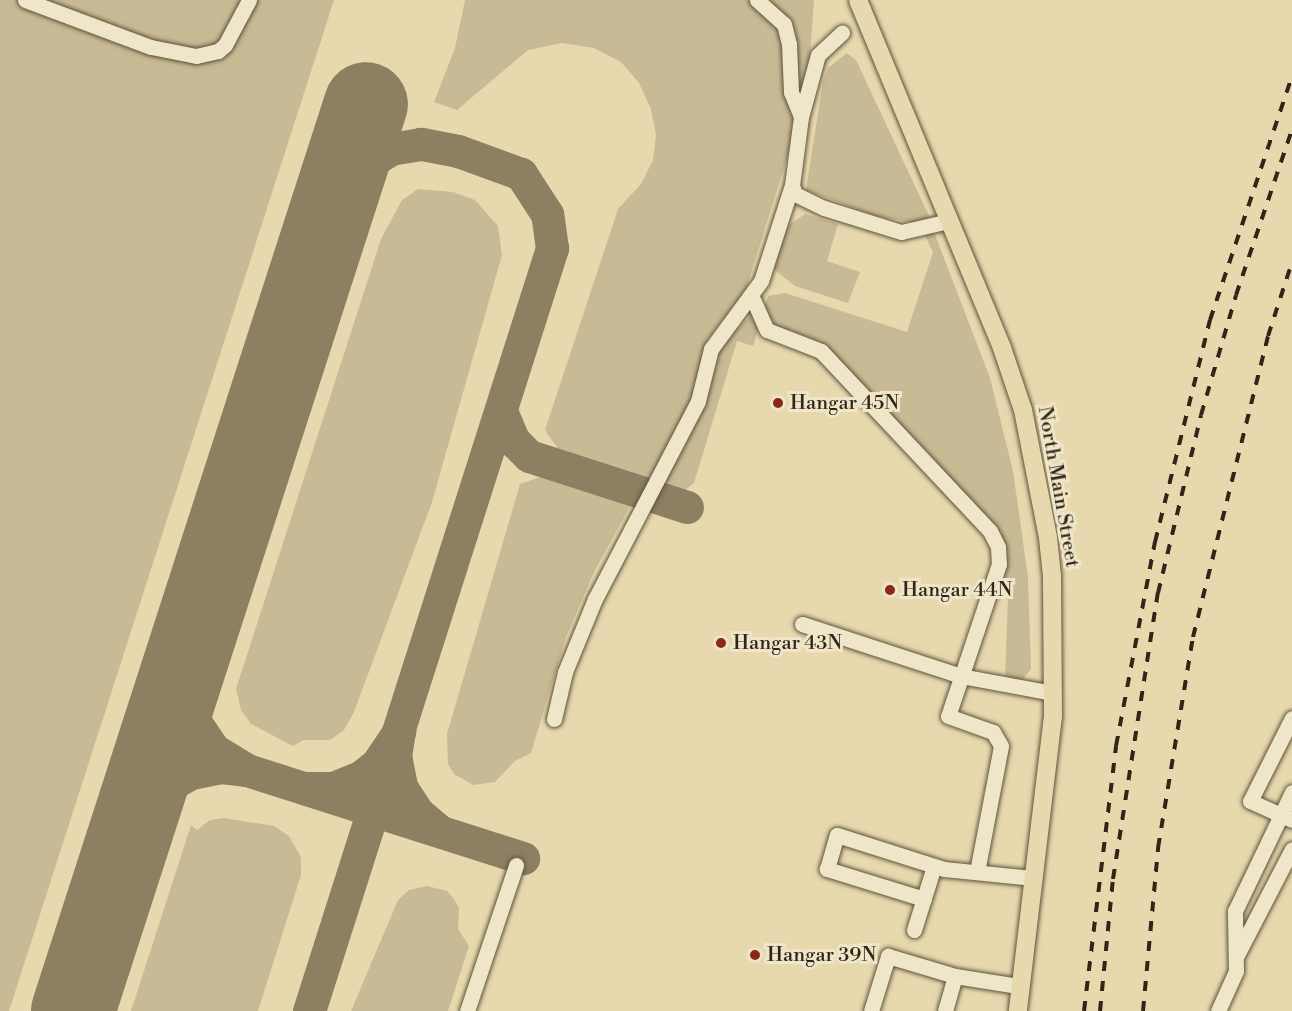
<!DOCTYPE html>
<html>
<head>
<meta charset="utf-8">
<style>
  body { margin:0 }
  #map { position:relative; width:1292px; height:1011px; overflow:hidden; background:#e7d9ad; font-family:"Libre Bodoni",serif }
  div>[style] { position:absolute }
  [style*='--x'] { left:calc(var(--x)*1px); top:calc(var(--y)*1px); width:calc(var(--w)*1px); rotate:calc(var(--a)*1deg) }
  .green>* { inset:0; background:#c8ba94 }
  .taxiway>* { height:33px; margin:-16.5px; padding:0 16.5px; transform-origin:16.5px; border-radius:16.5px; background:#8c7f62 }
  .runway>* { height:84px; margin:-42px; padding:0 42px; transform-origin:42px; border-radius:42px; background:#8c7f62 }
  .roads { filter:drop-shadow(0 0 2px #5e523c) drop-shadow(0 0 2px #5e523c) }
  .minor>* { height:15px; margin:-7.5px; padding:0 7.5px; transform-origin:7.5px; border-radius:7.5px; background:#efe6ca }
  .major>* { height:18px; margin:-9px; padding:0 9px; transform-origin:9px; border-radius:9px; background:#e7d9ad }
  .rail>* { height:4px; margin-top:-2px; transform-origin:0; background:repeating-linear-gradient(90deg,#312517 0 10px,transparent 0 20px) }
  .dots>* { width:16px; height:16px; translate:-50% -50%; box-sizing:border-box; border:3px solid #efe6ca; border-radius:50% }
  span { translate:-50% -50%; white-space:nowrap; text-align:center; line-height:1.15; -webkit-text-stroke:6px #efe6ca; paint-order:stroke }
  .poi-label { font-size:20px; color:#312517 }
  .left { translate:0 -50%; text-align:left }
  .street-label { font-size:20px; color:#312517 }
</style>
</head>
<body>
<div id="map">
  <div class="green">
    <div style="clip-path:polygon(0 0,334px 0,9px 1011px,0 1011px)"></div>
    <div style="clip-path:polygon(465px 0,814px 0,809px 69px,794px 136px,746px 289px,707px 340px,693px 398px,649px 484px,563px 456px,545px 430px,618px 209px,641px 184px,653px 160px,656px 135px,651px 109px,639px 83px,621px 62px,594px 48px,562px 43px,528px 50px,457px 110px,434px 102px,455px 48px)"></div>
    <div style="clip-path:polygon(847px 53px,856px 60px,930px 218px,914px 228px,910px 222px,876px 216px,806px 190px,823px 82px,828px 68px)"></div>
    <div style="clip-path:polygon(418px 189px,453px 192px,475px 200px,498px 226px,502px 255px,432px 502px,354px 712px,344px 730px,330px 740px,304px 740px,293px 746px,251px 724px,241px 710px,236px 689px,381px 239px,402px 200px)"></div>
    <div style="clip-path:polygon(805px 214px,838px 224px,827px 261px,860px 272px,848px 303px,795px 286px,775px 270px,774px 261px,786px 227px)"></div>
    <div style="clip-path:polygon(934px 232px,990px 378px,1013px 471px,1028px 577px,1031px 669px,1022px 680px,1005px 679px,1008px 595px,998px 591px,1006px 567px,1001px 532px,819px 341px,775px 326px,765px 309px,768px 296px,785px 293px,907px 332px,933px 252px,925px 236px)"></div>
    <div style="clip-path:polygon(754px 312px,760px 323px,753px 346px,737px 341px,694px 483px,684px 491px,671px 491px,665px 478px,704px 404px,720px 347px)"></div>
    <div style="clip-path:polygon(552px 473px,634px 499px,594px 572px,566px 637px,531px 753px,515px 761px,495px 782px,473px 785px,454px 774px,448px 764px,447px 734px,520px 484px)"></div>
    <div style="clip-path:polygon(223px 818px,274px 826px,289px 836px,301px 857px,301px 875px,258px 1011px,131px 1011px,191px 825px,197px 830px,210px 820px)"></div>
    <div style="clip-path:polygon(427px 886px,447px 891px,454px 899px,459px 908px,458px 929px,469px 946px,448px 1011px,351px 1011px,398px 900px,409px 890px)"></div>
  </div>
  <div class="taxiway">
    <div style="--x:501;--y:411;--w:33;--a:67"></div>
    <div style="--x:514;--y:441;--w:21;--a:45"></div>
    <div style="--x:529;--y:456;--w:166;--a:17.9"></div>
    <div style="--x:191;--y:648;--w:17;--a:114"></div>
    <div style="--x:184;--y:664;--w:18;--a:90"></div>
    <div style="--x:184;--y:682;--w:35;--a:78"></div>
    <div style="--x:191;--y:716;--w:41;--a:55.9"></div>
    <div style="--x:214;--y:750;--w:39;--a:31"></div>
    <div style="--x:309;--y:788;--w:24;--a:0"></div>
    <div style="--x:333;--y:788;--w:31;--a:-22"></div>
    <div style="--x:362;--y:776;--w:19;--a:-39"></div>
    <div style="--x:377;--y:764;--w:40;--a:-56"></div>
    <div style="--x:399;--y:731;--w:24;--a:99"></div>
    <div style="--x:395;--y:755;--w:33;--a:79"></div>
    <div style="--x:401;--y:787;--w:31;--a:57"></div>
    <div style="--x:418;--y:813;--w:25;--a:40"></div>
    <div style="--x:128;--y:841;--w:24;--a:-75"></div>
    <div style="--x:134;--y:818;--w:33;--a:-50"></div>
    <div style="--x:155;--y:793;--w:41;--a:-29.1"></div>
    <div style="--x:191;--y:773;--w:32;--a:-11"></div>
    <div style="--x:222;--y:767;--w:25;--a:7"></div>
    <div style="--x:247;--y:770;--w:290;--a:17.7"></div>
    <div style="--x:309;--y:1011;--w:801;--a:-72.33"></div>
    <div style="--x:552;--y:248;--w:34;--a:-98"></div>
    <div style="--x:547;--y:214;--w:48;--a:-123"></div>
    <div style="--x:521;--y:174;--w:67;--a:-159.9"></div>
    <div style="--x:458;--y:151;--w:38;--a:-169"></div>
    <div style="--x:421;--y:144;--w:30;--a:171"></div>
    <div style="--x:391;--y:149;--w:17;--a:149"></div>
    <div style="--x:376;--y:158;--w:21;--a:135"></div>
    <div style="--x:361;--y:173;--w:71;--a:121.2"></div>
  </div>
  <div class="runway">
    <div style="--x:73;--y:1011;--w:953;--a:-72.1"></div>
  </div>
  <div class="roads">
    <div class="minor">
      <div style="--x:25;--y:0;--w:134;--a:20.5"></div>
      <div style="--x:151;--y:47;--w:46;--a:11.3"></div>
      <div style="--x:196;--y:56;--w:23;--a:-13"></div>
      <div style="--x:218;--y:51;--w:9;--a:-41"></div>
      <div style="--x:225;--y:45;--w:51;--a:-61.9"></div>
      <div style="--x:757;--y:0;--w:36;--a:42"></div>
      <div style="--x:784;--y:24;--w:21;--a:76"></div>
      <div style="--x:789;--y:44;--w:48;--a:87.6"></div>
      <div style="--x:791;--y:92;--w:27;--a:68"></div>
      <div style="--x:801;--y:117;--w:69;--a:97.5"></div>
      <div style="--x:792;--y:185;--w:9;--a:72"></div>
      <div style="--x:795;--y:194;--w:32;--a:26"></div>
      <div style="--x:824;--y:208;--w:81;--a:17.3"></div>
      <div style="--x:901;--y:232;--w:49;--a:-12.9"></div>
      <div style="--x:801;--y:117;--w:64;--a:-74.7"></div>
      <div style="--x:818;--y:55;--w:33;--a:-43"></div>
      <div style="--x:752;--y:297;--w:36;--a:66"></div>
      <div style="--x:767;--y:330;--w:58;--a:21.3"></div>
      <div style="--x:821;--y:351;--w:247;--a:46.8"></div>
      <div style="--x:990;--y:531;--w:18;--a:63"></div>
      <div style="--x:998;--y:547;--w:17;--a:87"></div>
      <div style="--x:999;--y:564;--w:160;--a:108.5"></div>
      <div style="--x:948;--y:716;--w:48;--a:19.6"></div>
      <div style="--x:993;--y:732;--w:16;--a:60"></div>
      <div style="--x:1001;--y:746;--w:128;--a:100.8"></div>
      <div style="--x:802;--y:624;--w:167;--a:18.1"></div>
      <div style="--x:961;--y:676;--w:94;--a:10.5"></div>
      <div style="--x:1292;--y:718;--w:93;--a:116.8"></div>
      <div style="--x:1250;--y:801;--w:46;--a:24.3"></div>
      <div style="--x:554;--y:719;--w:48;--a:-76.8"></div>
      <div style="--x:565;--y:672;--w:79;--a:-67.7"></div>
      <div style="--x:595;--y:599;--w:223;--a:-62.5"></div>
      <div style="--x:698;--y:401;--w:54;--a:-76"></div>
      <div style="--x:711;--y:349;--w:84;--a:-53.7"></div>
      <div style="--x:761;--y:281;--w:101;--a:-72.1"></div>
      <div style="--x:924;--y:899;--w:102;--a:-162.8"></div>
      <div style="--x:827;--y:869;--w:35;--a:-74"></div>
      <div style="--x:837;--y:835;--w:112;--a:17.6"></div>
      <div style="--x:944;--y:869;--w:88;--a:5.8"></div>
      <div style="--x:914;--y:930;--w:67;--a:-72.6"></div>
      <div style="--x:1237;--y:955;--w:119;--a:-62.6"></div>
      <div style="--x:955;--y:976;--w:64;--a:9"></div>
      <div style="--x:467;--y:1011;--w:154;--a:-71.4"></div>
      <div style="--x:871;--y:1011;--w:58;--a:-72.8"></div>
      <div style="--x:888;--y:956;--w:70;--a:16.6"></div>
      <div style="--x:955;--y:976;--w:36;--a:106"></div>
      <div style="--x:1218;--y:1011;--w:44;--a:-65.8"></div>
      <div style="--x:1236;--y:971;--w:60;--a:-91"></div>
      <div style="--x:1235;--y:911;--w:132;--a:-64.4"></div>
    </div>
    <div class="major">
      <div style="--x:858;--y:0;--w:377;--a:67.5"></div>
      <div style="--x:1002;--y:348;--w:65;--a:71.3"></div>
      <div style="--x:1023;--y:410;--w:130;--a:78.9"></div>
      <div style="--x:1048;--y:538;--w:39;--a:84"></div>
      <div style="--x:1052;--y:577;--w:139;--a:89.6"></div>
      <div style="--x:1053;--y:716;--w:297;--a:96.8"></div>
    </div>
  </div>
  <div class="rail">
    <div style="--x:1084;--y:1011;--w:267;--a:-83.1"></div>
    <div style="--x:1116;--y:746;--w:208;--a:-79.2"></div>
    <div style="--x:1155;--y:542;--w:229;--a:-76.1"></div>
    <div style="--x:1210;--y:320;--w:256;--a:-71.4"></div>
    <div style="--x:1100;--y:1011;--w:133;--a:-84.4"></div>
    <div style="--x:1113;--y:879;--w:290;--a:-81.1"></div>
    <div style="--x:1158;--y:593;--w:183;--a:-76.4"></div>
    <div style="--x:1201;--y:415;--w:125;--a:-73.7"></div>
    <div style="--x:1236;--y:295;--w:174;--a:-71.3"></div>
    <div style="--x:1143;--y:1011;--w:164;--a:-84.7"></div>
    <div style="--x:1158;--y:848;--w:214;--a:-80.6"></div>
    <div style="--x:1193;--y:637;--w:310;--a:-76"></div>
    <div style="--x:1268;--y:336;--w:78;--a:-72"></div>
  </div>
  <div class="dots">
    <div style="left:778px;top:403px;background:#8f2418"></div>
    <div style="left:890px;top:590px;background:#8f2418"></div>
    <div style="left:721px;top:643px;background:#8f2418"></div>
    <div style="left:755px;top:955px;background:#8f2418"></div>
  </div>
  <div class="poi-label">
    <span class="left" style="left:790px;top:403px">Hangar 45N</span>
    <span class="left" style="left:902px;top:590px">Hangar 44N</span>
    <span class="left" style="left:733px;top:643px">Hangar 43N</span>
    <span class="left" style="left:767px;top:955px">Hangar 39N</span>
  </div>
  <div class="street-label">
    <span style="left:1058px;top:487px;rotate:80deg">North Main Street</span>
  </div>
</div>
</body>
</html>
